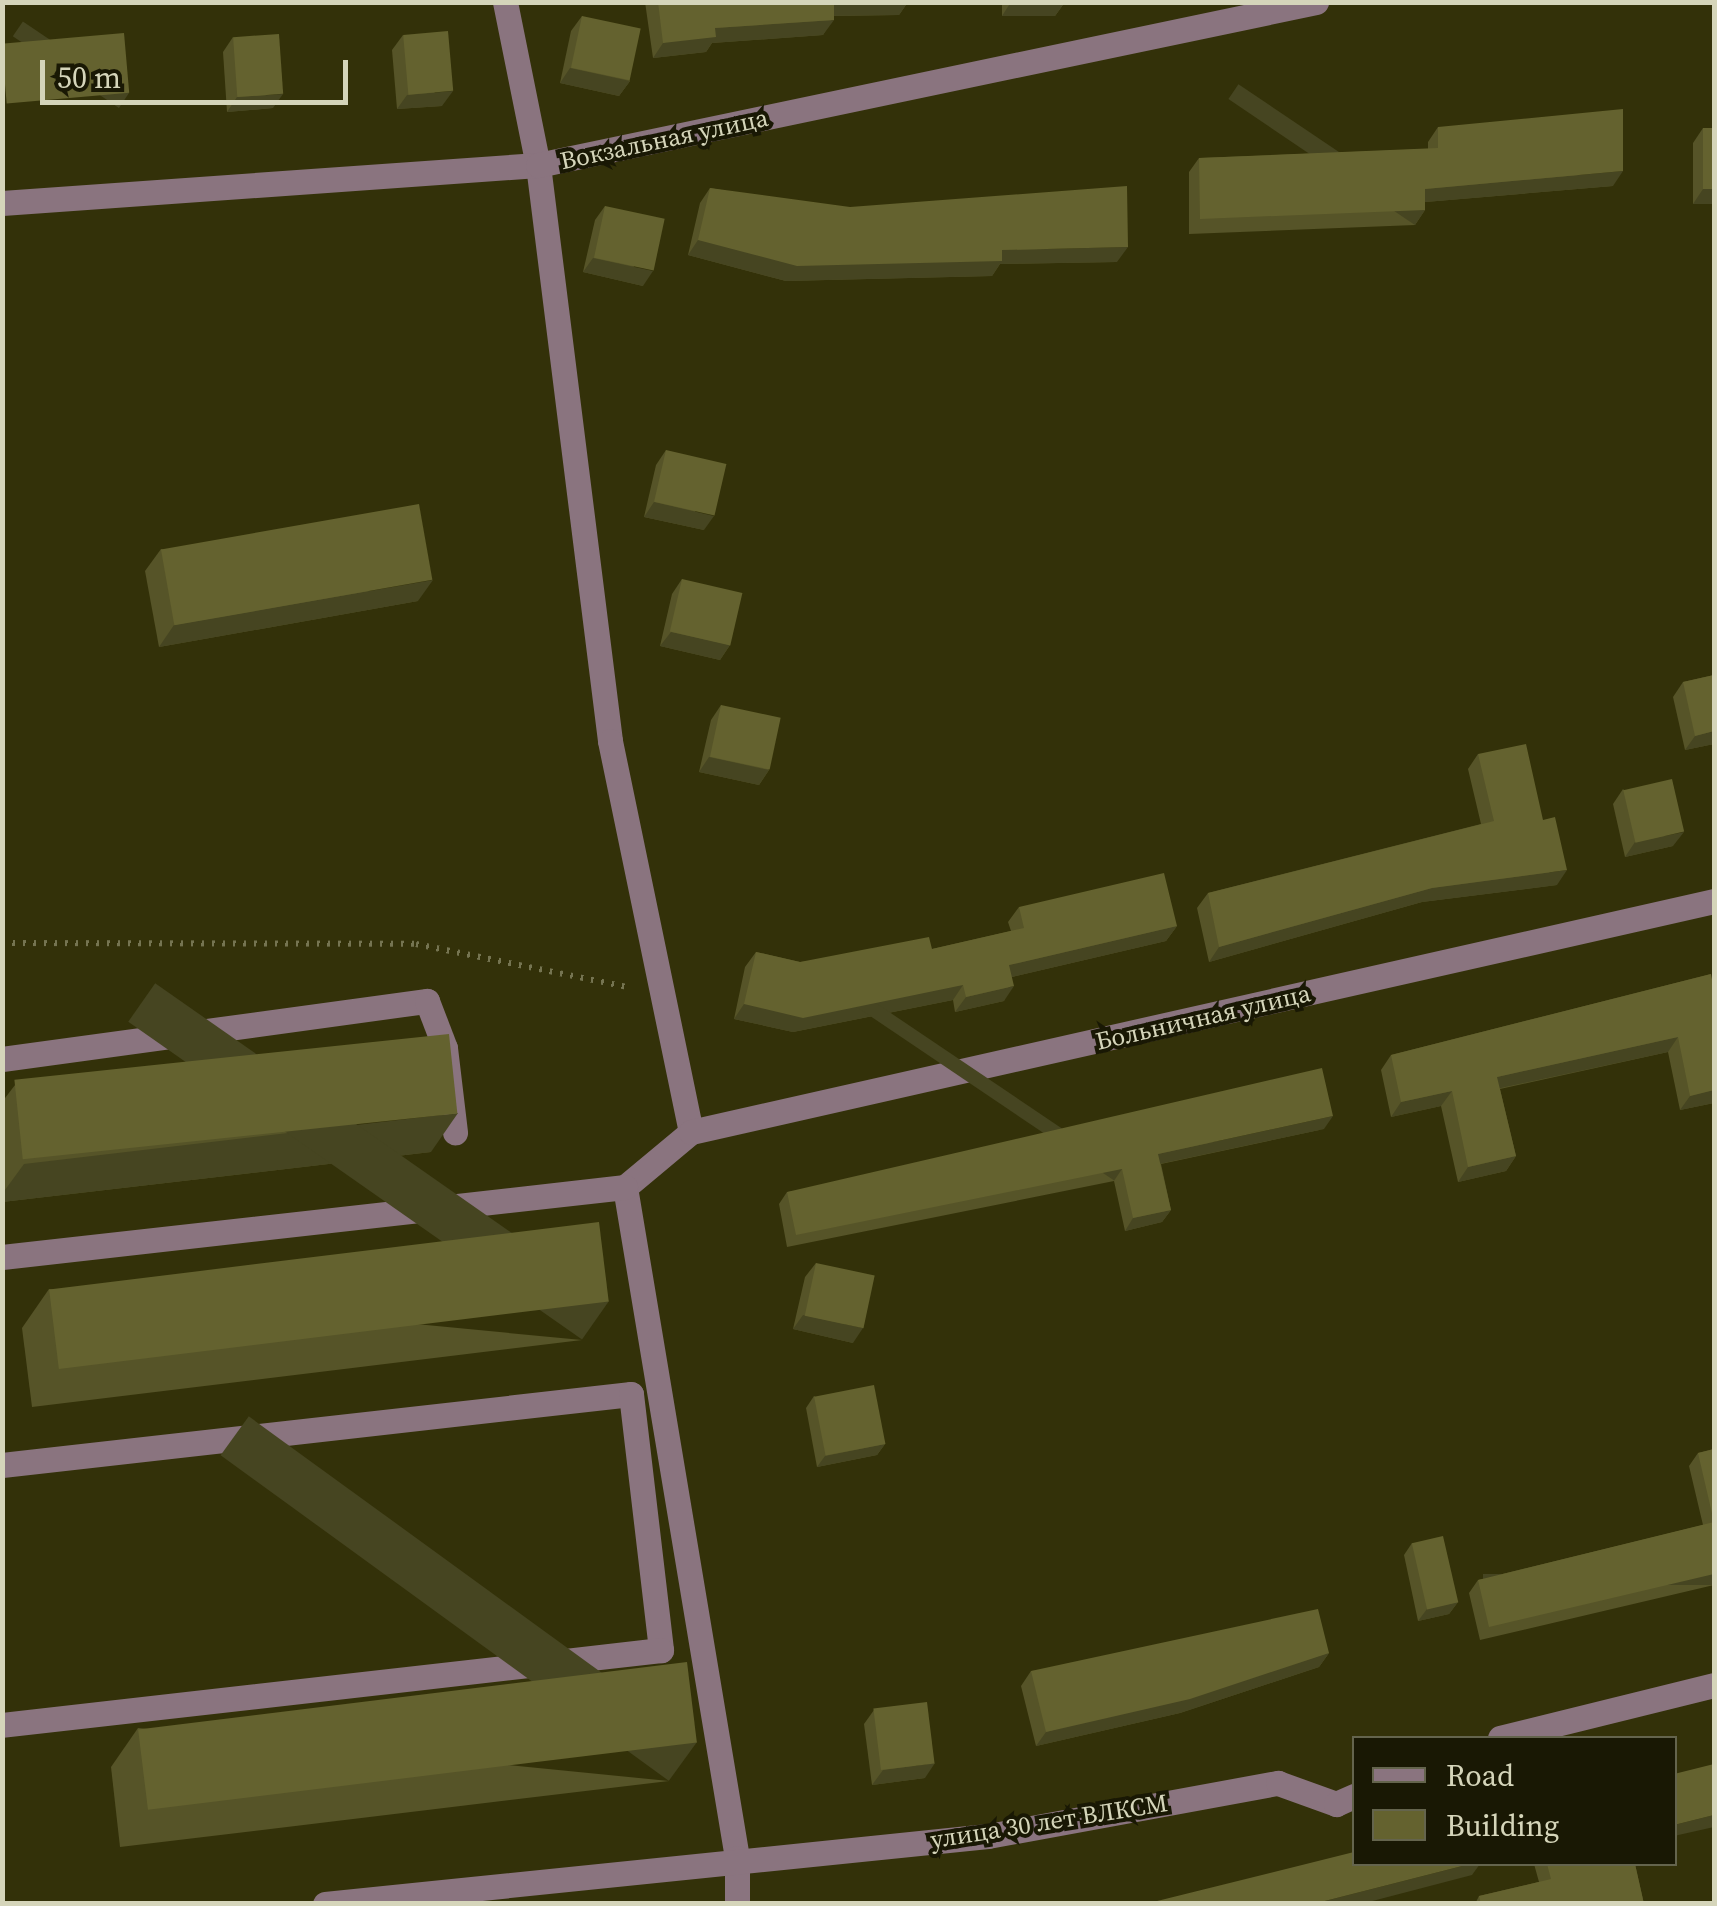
<!DOCTYPE html>
<html>
<head>
<meta charset="utf-8">
<style>
  body { margin:0 }
  #map { position:relative; width:1717px; height:1906px; overflow:hidden; background:#333109; font-family:"Source Serif 4",serif }
  div>[style] { position:absolute }
  [style*='--x'] { left:calc(var(--x)*1px); top:calc(var(--y)*1px); width:calc(var(--w)*1px); rotate:calc(var(--a)*1deg) }
  .path>* { height:6px; margin-top:-3px; transform-origin:0; background:repeating-linear-gradient(90deg,#757451 0 2.5px,transparent 0 10.5px) }
  .minor>* { height:25px; margin:-12.5px; padding:0 12.5px; transform-origin:12.5px; border-radius:12.5px; background:#8a747f }
  .wall>* { inset:0; background:#565428 }
  .shaded-wall>* { inset:0; background:#464521; transform-origin:0 0 }
  .building>* { inset:0; background:#64622f; transform-origin:0 0 }
  span { translate:-50% -50%; white-space:nowrap; text-align:center; line-height:1.15; -webkit-text-stroke:8px #191804; paint-order:stroke }
  .street-label { font-size:25px; color:#d5d5ba }
  .frame { position:absolute; inset:0; border:5px solid #d5d5ba; pointer-events:none }
  .legend { position:absolute; left:1352px; top:1736px; width:325px; height:130px; box-sizing:border-box; background:#191804; border:2px solid #64644d; margin:0; padding:12px 18px; list-style:none; font-size:30px; color:#d5d5ba }
  .legend li { display:flex; align-items:center; gap:20px; height:50px }
  .legend b { width:50px; border:2px solid #64644d }
  .scale { position:absolute; left:40px; top:60px; width:308px; height:45px; box-sizing:border-box; border:5px solid #d5d5ba; border-top:0; padding-left:12px; font-size:30px; line-height:35px; white-space:nowrap; color:#d5d5ba; -webkit-text-stroke:8px #191804; paint-order:stroke }
</style>
</head>
<body>
<div id="map">
  <div class="path">
    <div style="--x:2;--y:943;--w:414;--a:0.1"></div>
    <div style="--x:416;--y:944;--w:215;--a:11.5"></div>
  </div>
  <div class="minor">
    <div style="--x:505;--y:2;--w:166;--a:78.6"></div>
    <div style="--x:538;--y:165;--w:580;--a:82.87"></div>
    <div style="--x:610;--y:741;--w:399;--a:78.3"></div>
    <div style="--x:691;--y:1132;--w:86;--a:140.2"></div>
    <div style="--x:625;--y:1187;--w:680;--a:80.52"></div>
    <div style="--x:737;--y:1858;--w:46;--a:90"></div>
    <div style="--x:2;--y:203;--w:537;--a:-4.06"></div>
    <div style="--x:538;--y:165;--w:795;--a:-11.83"></div>
    <div style="--x:2;--y:1059;--w:429;--a:-7.8"></div>
    <div style="--x:427;--y:1001;--w:50;--a:69"></div>
    <div style="--x:445;--y:1048;--w:85;--a:83.2"></div>
    <div style="--x:691;--y:1132;--w:1049;--a:-12.72"></div>
    <div style="--x:2;--y:1257;--w:627;--a:-6.41"></div>
    <div style="--x:2;--y:1465;--w:633;--a:-6.44"></div>
    <div style="--x:631;--y:1394;--w:258;--a:83.3"></div>
    <div style="--x:661;--y:1650;--w:663;--a:173.51"></div>
    <div style="--x:1500;--y:1738;--w:220;--a:-13.9"></div>
    <div style="--x:325;--y:1904;--w:666;--a:-5.86"></div>
    <div style="--x:988;--y:1836;--w:295;--a:-10.4"></div>
    <div style="--x:1278;--y:1783;--w:62;--a:19.9"></div>
    <div style="--x:1336;--y:1804;--w:20;--a:-24"></div>
  </div>
  <div class="wall">
    <div style="clip-path:polygon(645px 2px,908px 2px,899px 15px,834px 16px,823px 35px,712px 43px,706px 52px,653px 58px)"></div>
    <div style="clip-path:polygon(1002px 2px,1065px 2px,1055px 16px,1002px 16px)"></div>
    <div style="clip-path:polygon(582px 16px,630px 81px,619px 96px,560px 83px,571px 31px)"></div>
    <div style="clip-path:polygon(403px 35px,442px 106px,397px 109px,392px 50px)"></div>
    <div style="clip-path:polygon(233px 37px,273px 108px,227px 112px,223px 52px)"></div>
    <div style="clip-path:polygon(1438px 127px,1613px 186px,1425px 202px,1425px 210px,1415px 225px,1189px 234px,1189px 172px,1199px 158px,1428px 149px,1428px 142px)"></div>
    <div style="clip-path:polygon(1703px 128px,1714px 204px,1693px 204px,1693px 143px)"></div>
    <div style="clip-path:polygon(710px 188px,1117px 262px,1000px 264px,992px 276px,786px 281px,688px 255px,700px 203px)"></div>
    <div style="clip-path:polygon(605px 206px,643px 286px,583px 272px,595px 220px)"></div>
    <div style="clip-path:polygon(666px 450px,704px 530px,644px 517px,656px 465px)"></div>
    <div style="clip-path:polygon(161px 549px,418px 601px,159px 647px,145px 571px)"></div>
    <div style="clip-path:polygon(682px 579px,730px 645px,720px 660px,660px 646px,672px 594px)"></div>
    <div style="clip-path:polygon(1714px 675px,1714px 744px,1685px 750px,1673px 697px,1683px 682px)"></div>
    <div style="clip-path:polygon(721px 705px,769px 770px,759px 785px,699px 772px,711px 720px)"></div>
    <div style="clip-path:polygon(1478px 754px,1557px 885px,1422px 902px,1209px 962px,1197px 908px,1208px 893px,1481px 824px,1468px 769px)"></div>
    <div style="clip-path:polygon(1623px 789px,1673px 846px,1625px 857px,1613px 804px)"></div>
    <div style="clip-path:polygon(1019px 907px,1177px 926px,1166px 941px,1012px 977px,1004px 1001px,955px 1012px,953px 1000px,793px 1032px,734px 1019px,745px 967px,756px 952px,800px 962px,932px 949px,1011px 931px,1008px 922px)"></div>
    <div style="clip-path:polygon(1711px 974px,1714px 1103px,1680px 1110px,1668px 1052px,1500px 1089px,1516px 1156px,1506px 1171px,1458px 1182px,1441px 1106px,1391px 1117px,1381px 1070px,1391px 1055px)"></div>
    <div style="clip-path:polygon(15px 1085px,431px 1152px,2px 1202px,2px 1102px)"></div>
    <div style="clip-path:polygon(1324px 1129px,1161px 1164px,1171px 1210px,1162px 1222px,1125px 1231px,1114px 1181px,787px 1247px,779px 1204px,787px 1192px)"></div>
    <div style="clip-path:polygon(816px 1263px,853px 1343px,793px 1329px,805px 1277px)"></div>
    <div style="clip-path:polygon(49px 1289px,582px 1340px,32px 1407px,22px 1328px)"></div>
    <div style="clip-path:polygon(814px 1396px,885px 1444px,877px 1455px,817px 1467px,806px 1408px)"></div>
    <div style="clip-path:polygon(1714px 1449px,1714px 1585px,1480px 1640px,1469px 1593px,1478px 1580px,1703px 1525px,1689px 1466px,1698px 1453px)"></div>
    <div style="clip-path:polygon(1412px 1543px,1458px 1602px,1449px 1614px,1418px 1621px,1404px 1555px)"></div>
    <div style="clip-path:polygon(1329px 1653px,1319px 1667px,1180px 1713px,1036px 1746px,1021px 1686px,1031px 1671px)"></div>
    <div style="clip-path:polygon(874px 1710px,925px 1778px,872px 1785px,864px 1724px)"></div>
    <div style="clip-path:polygon(138px 1728px,669px 1781px,120px 1847px,111px 1767px)"></div>
    <div style="clip-path:polygon(1534px 1864px,1635px 1864px,1644px 1904px,1475px 1904px,1479px 1896px,1539px 1882px)"></div>
  </div>
  <div class="shaded-wall">
    <div style="clip-path:polygon(833px 2px,908px 2px,899px 15px,823px 16px)"></div>
    <div style="clip-path:polygon(1011px 2px,1065px 2px,1055px 16px,1002px 16px)"></div>
    <div style="clip-path:polygon(834px 20px,823px 35px,712px 43px,706px 52px,653px 58px,663px 43px,715px 28px)"></div>
    <div style="clip-path:polygon(570px 68px,630px 81px,619px 96px,560px 83px)"></div>
    <div style="clip-path:polygon(453px 91px,442px 106px,397px 109px,407px 95px)"></div>
    <div style="left:129px;top:93px;width:18px;height:128px;rotate:124deg"></div>
    <div style="clip-path:polygon(283px 94px,273px 108px,227px 112px,237px 97px)"></div>
    <div style="clip-path:polygon(1623px 171px,1613px 186px,1414px 203px,1425px 189px)"></div>
    <div style="clip-path:polygon(1703px 189px,1714px 189px,1714px 204px,1693px 204px)"></div>
    <div style="left:1425px;top:210px;width:18px;height:225px;rotate:124deg"></div>
    <div style="clip-path:polygon(698px 240px,1002px 250px,1128px 247px,1117px 262px,1000px 264px,992px 276px,786px 281px,688px 255px)"></div>
    <div style="clip-path:polygon(593px 258px,653px 271px,643px 286px,583px 272px)"></div>
    <div style="clip-path:polygon(654px 502px,714px 516px,704px 530px,644px 517px)"></div>
    <div style="clip-path:polygon(433px 580px,418px 601px,159px 647px,174px 625px)"></div>
    <div style="clip-path:polygon(671px 632px,730px 645px,720px 660px,660px 646px)"></div>
    <div style="clip-path:polygon(1714px 731px,1714px 744px,1685px 750px,1695px 736px)"></div>
    <div style="clip-path:polygon(709px 757px,769px 770px,759px 785px,699px 772px)"></div>
    <div style="clip-path:polygon(1684px 832px,1673px 846px,1625px 857px,1635px 842px)"></div>
    <div style="clip-path:polygon(1567px 870px,1557px 885px,1422px 902px,1209px 962px,1219px 947px,1432px 888px)"></div>
    <div style="clip-path:polygon(1177px 926px,1166px 941px,999px 980px,1009px 965px)"></div>
    <div style="clip-path:polygon(963px 985px,953px 1000px,793px 1032px,734px 1019px,744px 1004px)"></div>
    <div style="clip-path:polygon(1014px 986px,1004px 1001px,955px 1012px,966px 997px)"></div>
    <div style="clip-path:polygon(1678px 1037px,1668px 1052px,1487px 1091px,1497px 1077px)"></div>
    <div style="clip-path:polygon(1714px 1090px,1714px 1103px,1680px 1110px,1690px 1096px)"></div>
    <div style="clip-path:polygon(1452px 1091px,1441px 1106px,1391px 1117px,1401px 1102px)"></div>
    <div style="clip-path:polygon(458px 1113px,431px 1152px,2px 1202px,2px 1194px,24px 1164px)"></div>
    <div style="clip-path:polygon(1333px 1116px,1324px 1129px,1150px 1166px,1158px 1154px)"></div>
    <div style="clip-path:polygon(1516px 1156px,1506px 1171px,1458px 1182px,1468px 1167px)"></div>
    <div style="left:1122px;top:1169px;width:14px;height:333px;rotate:124deg"></div>
    <div style="clip-path:polygon(1171px 1210px,1162px 1222px,1125px 1231px,1133px 1218px)"></div>
    <div style="left:609px;top:1301px;width:47px;height:554px;rotate:125deg"></div>
    <div style="clip-path:polygon(803px 1315px,863px 1328px,853px 1343px,793px 1329px)"></div>
    <div style="clip-path:polygon(885px 1444px,877px 1455px,817px 1467px,825px 1456px)"></div>
    <div style="left:1714px;top:1574px;width:11px;height:231px;rotate:90deg"></div>
    <div style="clip-path:polygon(1458px 1602px,1449px 1614px,1418px 1621px,1427px 1609px)"></div>
    <div style="clip-path:polygon(1329px 1653px,1319px 1667px,1180px 1713px,1036px 1746px,1046px 1732px)"></div>
    <div style="left:697px;top:1742px;width:48px;height:554px;rotate:126deg"></div>
    <div style="clip-path:polygon(935px 1763px,925px 1778px,872px 1785px,883px 1770px)"></div>
    <div style="clip-path:polygon(1714px 1815px,1714px 1827px,1674px 1836px,1674px 1825px)"></div>
    <div style="clip-path:polygon(1470px 1864px,1480px 1864px,1472px 1875px,1361px 1904px,1313px 1904px)"></div>
  </div>
  <div class="building">
    <div style="clip-path:polygon(658px 2px,834px 2px,834px 20px,715px 28px,716px 37px,663px 43px)"></div>
    <div style="left:582px;top:16px;width:60px;height:53px;rotate:12deg"></div>
    <div style="left:448px;top:31px;width:60px;height:45px;rotate:85deg"></div>
    <div style="left:124px;top:33px;width:60px;height:123px;rotate:85deg"></div>
    <div style="left:279px;top:34px;width:60px;height:46px;rotate:86deg"></div>
    <div style="clip-path:polygon(1623px 109px,1623px 171px,1425px 189px,1425px 210px,1200px 219px,1199px 158px,1438px 148px,1438px 127px)"></div>
    <div style="left:1703px;top:128px;width:11px;height:61px"></div>
    <div style="clip-path:polygon(1127px 186px,1128px 247px,1002px 250px,1002px 261px,797px 266px,698px 240px,710px 188px,850px 207px)"></div>
    <div style="left:605px;top:206px;width:61px;height:53px;rotate:12deg"></div>
    <div style="left:666px;top:450px;width:62px;height:53px;rotate:13deg"></div>
    <div style="left:419px;top:504px;width:77px;height:262px;rotate:80deg"></div>
    <div style="left:682px;top:579px;width:62px;height:54px;rotate:13deg"></div>
    <div style="clip-path:polygon(1714px 675px,1714px 731px,1695px 736px,1683px 682px)"></div>
    <div style="left:721px;top:705px;width:61px;height:53px;rotate:12deg"></div>
    <div style="clip-path:polygon(1526px 744px,1543px 820px,1555px 817px,1567px 870px,1432px 888px,1219px 947px,1208px 893px,1494px 821px,1478px 754px)"></div>
    <div style="left:1672px;top:779px;width:54px;height:50px;rotate:77deg"></div>
    <div style="clip-path:polygon(1164px 873px,1177px 926px,1009px 965px,1014px 986px,966px 997px,963px 985px,803px 1018px,744px 1004px,756px 952px,800px 962px,929px 937px,932px 949px,1024px 928px,1019px 907px)"></div>
    <div style="clip-path:polygon(1711px 974px,1714px 990px,1714px 1090px,1690px 1096px,1678px 1037px,1497px 1077px,1516px 1156px,1468px 1167px,1452px 1091px,1401px 1102px,1391px 1055px)"></div>
    <div style="left:449px;top:1034px;width:80px;height:437px;rotate:84deg"></div>
    <div style="clip-path:polygon(1322px 1068px,1333px 1116px,1158px 1154px,1171px 1210px,1133px 1218px,1122px 1169px,796px 1235px,787px 1192px)"></div>
    <div style="left:599px;top:1222px;width:80px;height:554px;rotate:83deg"></div>
    <div style="left:816px;top:1263px;width:60px;height:54px;rotate:12deg"></div>
    <div style="left:874px;top:1385px;width:60px;height:61px;rotate:79deg"></div>
    <div style="clip-path:polygon(1714px 1449px,1714px 1574px,1489px 1627px,1478px 1580px,1714px 1522px,1698px 1453px)"></div>
    <div style="left:1443px;top:1536px;width:68px;height:32px;rotate:77deg"></div>
    <div style="clip-path:polygon(1318px 1609px,1329px 1653px,1190px 1699px,1046px 1732px,1031px 1671px)"></div>
    <div style="left:687px;top:1662px;width:81px;height:553px;rotate:83deg"></div>
    <div style="left:927px;top:1702px;width:62px;height:54px;rotate:83deg"></div>
    <div style="clip-path:polygon(1714px 1764px,1714px 1815px,1674px 1825px,1674px 1774px)"></div>
    <div style="clip-path:polygon(1354px 1852px,1354px 1864px,1470px 1864px,1313px 1904px,1145px 1904px)"></div>
    <div style="clip-path:polygon(1547px 1864px,1635px 1864px,1644px 1904px,1481px 1904px,1479px 1896px,1551px 1879px)"></div>
  </div>
  <div class="street-label">
    <span style="left:664px;top:139px;rotate:-12deg">Вокзальная улица</span>
    <span style="left:1203px;top:1017px;rotate:-13deg">Больничная улица</span>
    <span style="left:1049px;top:1821px;rotate:-9deg">улица 30 лет ВЛКСМ</span>
  </div>
  <div class="frame"></div>
  <ul class="legend">
  <li><b style="height:12px;background:#8a747f"></b>Road</li>
  <li><b style="height:28px;background:#64622f"></b>Building</li>
  </ul>
  <div class="scale">50 m</div>
</div>
</body>
</html>
